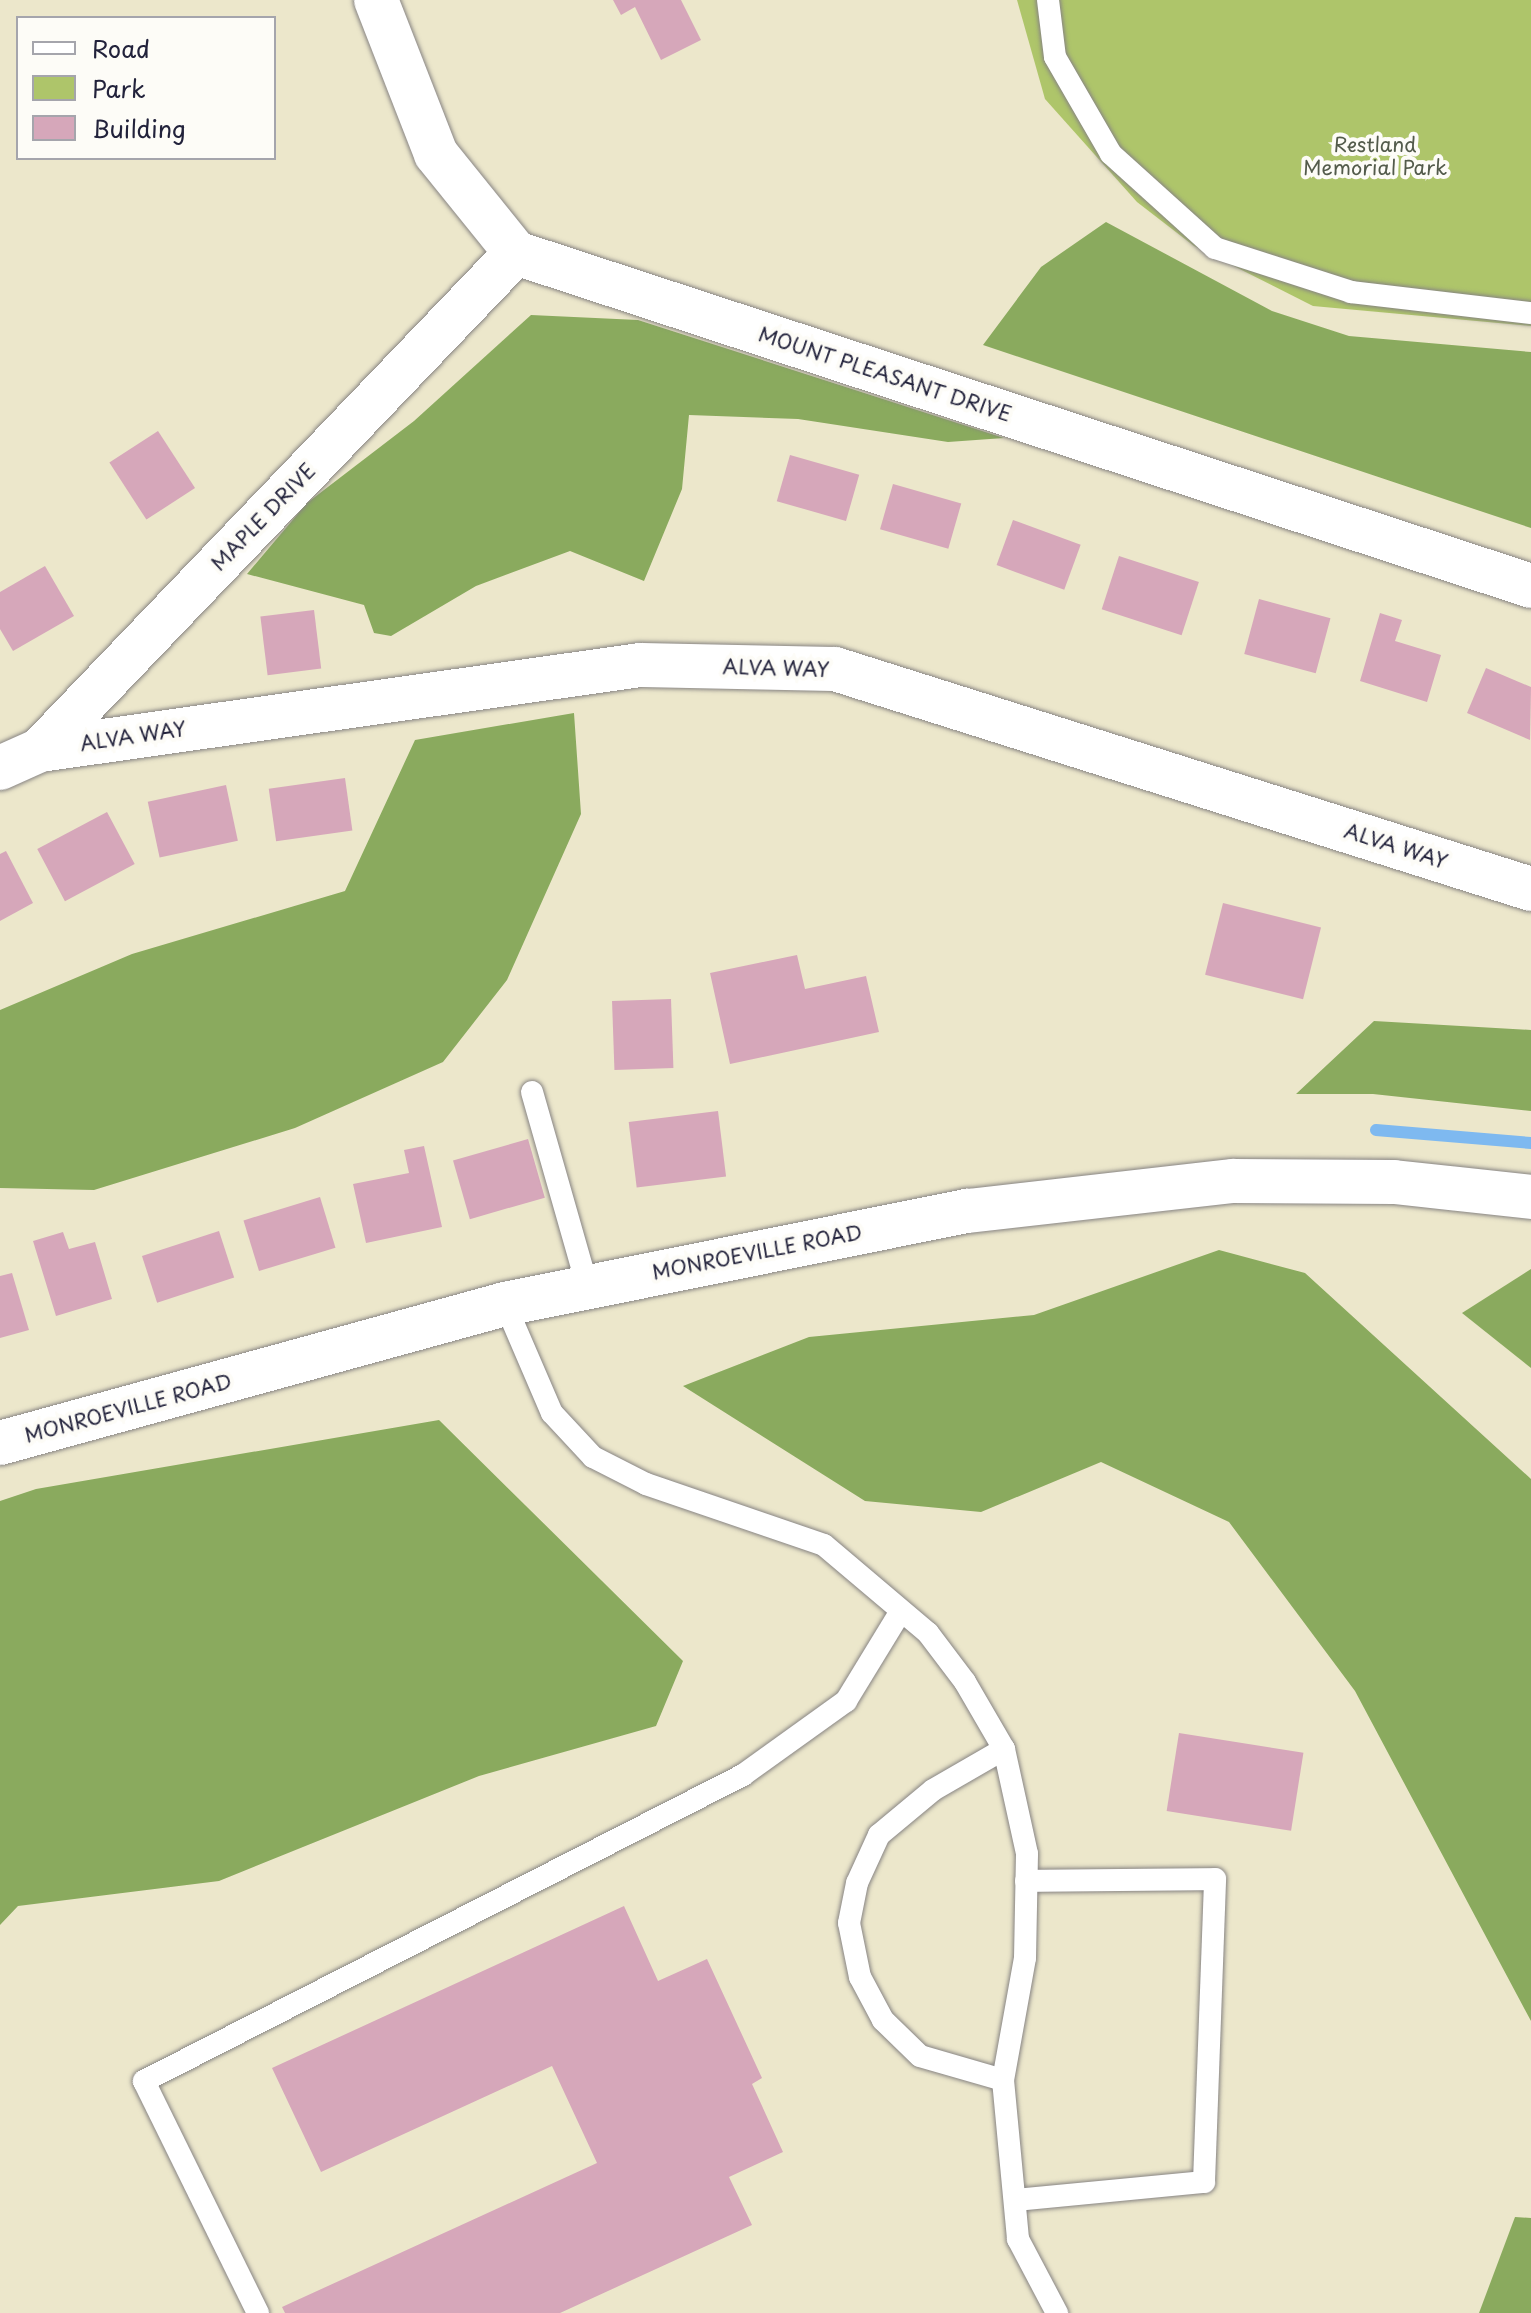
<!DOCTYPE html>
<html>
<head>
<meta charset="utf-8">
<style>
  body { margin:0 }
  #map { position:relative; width:1531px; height:2313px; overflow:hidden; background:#ece7cb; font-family:"Playpen Sans",sans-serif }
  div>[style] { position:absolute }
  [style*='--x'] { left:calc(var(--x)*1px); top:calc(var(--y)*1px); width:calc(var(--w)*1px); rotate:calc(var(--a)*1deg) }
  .green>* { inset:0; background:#aec56a }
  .forest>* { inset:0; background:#8aaa5e }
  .stream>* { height:12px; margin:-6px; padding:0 6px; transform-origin:6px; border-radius:6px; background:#7eb9f0 }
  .building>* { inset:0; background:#d6a7ba; transform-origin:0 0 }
  .roads { filter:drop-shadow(0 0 2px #878483) drop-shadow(0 0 2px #878483) }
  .lane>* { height:22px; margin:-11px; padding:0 11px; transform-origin:11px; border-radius:11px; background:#fff }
  .street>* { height:44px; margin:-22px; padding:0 22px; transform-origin:22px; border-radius:22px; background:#fff }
  .secondary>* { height:44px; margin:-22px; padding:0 22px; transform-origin:22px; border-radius:22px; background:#fff }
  span { translate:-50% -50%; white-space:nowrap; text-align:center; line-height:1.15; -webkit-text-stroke:8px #fdfcf7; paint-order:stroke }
  .park-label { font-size:20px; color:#535b4b }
  .street-label { font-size:20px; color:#22223b }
  .legend { position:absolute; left:16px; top:16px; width:260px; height:144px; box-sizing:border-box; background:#fdfcf7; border:2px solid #a5a5ac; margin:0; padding:10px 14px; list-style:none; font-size:24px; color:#22223b }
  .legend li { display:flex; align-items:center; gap:16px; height:40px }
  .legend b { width:40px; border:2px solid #a5a5ac }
</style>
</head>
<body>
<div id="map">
  <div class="green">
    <div style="clip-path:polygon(1017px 0,1531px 0,1531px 326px,1313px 306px,1194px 246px,1137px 202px,1045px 99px)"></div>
  </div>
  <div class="forest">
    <div style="clip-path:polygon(1106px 222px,1272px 311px,1349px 336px,1531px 352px,1531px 528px,983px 345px,1041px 267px)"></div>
    <div style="clip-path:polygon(531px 315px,638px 320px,1004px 438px,948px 442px,798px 419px,689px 415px,682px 489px,644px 581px,570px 551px,476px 586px,391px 636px,374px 633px,364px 605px,247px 574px,307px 503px,414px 421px)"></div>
    <div style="clip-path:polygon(574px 713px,581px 814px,507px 980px,443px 1062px,295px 1128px,94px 1190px,0 1188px,0 1010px,132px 954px,345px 891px,415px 740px)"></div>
    <div style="clip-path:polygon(1374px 1021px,1531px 1030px,1531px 1111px,1373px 1094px,1296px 1094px)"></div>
    <div style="clip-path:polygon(1219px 1250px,1305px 1273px,1531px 1479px,1531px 2021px,1355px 1691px,1229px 1522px,1101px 1462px,981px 1512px,865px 1501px,683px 1386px,809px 1337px,1034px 1315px)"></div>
    <div style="clip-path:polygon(1531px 1269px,1531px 1368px,1462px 1313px)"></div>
    <div style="clip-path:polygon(439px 1420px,683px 1661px,656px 1726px,479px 1776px,219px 1881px,18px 1906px,0 1925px,0 1501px,36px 1489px)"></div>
    <div style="clip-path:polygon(1515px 2217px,1531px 2218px,1531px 2313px,1479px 2313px)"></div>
  </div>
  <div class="stream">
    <div style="--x:1376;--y:1130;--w:156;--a:4.8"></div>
  </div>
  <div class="building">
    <div style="clip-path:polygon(613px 0,681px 0,701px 40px,661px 60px,635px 7px,621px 15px)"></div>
    <div style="left:158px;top:431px;width:68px;height:58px;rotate:57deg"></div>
    <div style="left:790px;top:455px;width:72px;height:48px;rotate:16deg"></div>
    <div style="left:893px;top:484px;width:71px;height:47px;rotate:16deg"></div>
    <div style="left:1013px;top:520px;width:72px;height:48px;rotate:20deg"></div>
    <div style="left:1119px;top:556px;width:84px;height:56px;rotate:18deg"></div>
    <div style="clip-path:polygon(45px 566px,74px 616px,13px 651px,0 629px,0 592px)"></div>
    <div style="left:1259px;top:599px;width:74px;height:57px;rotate:15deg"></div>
    <div style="left:314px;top:610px;width:59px;height:54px;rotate:83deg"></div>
    <div style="clip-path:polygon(1380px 613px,1402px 620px,1395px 641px,1441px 655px,1427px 702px,1360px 681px)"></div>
    <div style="clip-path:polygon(1486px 668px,1531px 687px,1530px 740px,1467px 713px)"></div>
    <div style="left:345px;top:778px;width:53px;height:77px;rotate:82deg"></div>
    <div style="left:226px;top:785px;width:57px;height:80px;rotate:78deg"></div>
    <div style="left:107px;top:812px;width:59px;height:79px;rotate:62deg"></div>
    <div style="clip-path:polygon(6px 851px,33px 903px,0 921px,0 854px)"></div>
    <div style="left:1223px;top:903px;width:101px;height:74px;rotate:14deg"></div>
    <div style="clip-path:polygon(797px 955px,805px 989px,866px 976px,879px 1032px,730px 1064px,710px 973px)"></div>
    <div style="left:671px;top:999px;width:69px;height:59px;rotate:88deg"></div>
    <div style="left:718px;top:1111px;width:66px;height:90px;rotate:83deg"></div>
    <div style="left:528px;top:1139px;width:61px;height:78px;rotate:74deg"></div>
    <div style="clip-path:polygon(424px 1146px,442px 1227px,366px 1243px,353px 1184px,409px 1173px,404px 1150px)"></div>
    <div style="left:320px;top:1197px;width:53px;height:80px;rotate:73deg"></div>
    <div style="left:219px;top:1231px;width:49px;height:81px;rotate:72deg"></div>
    <div style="clip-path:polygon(63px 1232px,69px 1249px,95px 1242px,112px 1299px,56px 1316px,33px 1241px)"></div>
    <div style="clip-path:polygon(12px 1273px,29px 1330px,0 1338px,0 1276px)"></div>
    <div style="left:1179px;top:1733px;width:126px;height:79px;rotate:9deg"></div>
    <div style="clip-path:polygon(624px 1906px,658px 1981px,707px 1959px,762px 2078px,752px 2084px,783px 2152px,729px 2177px,752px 2225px,560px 2313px,285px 2313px,282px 2307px,597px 2163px,552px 2066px,321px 2172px,272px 2068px)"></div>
  </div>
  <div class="roads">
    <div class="lane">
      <div style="--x:1048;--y:0;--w:57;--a:83"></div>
      <div style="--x:1055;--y:57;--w:112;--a:60"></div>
      <div style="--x:1111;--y:154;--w:140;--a:42.1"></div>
      <div style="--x:1215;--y:248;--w:143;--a:17.9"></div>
      <div style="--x:1351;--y:292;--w:181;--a:6.7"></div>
      <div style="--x:532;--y:1092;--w:201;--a:74.1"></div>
      <div style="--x:505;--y:1304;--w:119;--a:66.7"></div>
      <div style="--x:552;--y:1413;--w:60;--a:47"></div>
      <div style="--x:593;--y:1457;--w:59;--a:27"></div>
      <div style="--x:646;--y:1484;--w:188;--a:18.9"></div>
      <div style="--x:824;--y:1545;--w:136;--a:40.2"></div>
      <div style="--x:928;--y:1633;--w:61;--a:52.9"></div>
      <div style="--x:965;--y:1682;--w:78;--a:59.8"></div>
      <div style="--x:1004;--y:1749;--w:107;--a:77.6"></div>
      <div style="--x:1027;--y:1854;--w:104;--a:91.1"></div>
      <div style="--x:1025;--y:1958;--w:124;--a:100.2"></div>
      <div style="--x:1003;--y:2080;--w:160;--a:84.6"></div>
      <div style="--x:1018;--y:2239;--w:84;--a:62.2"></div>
      <div style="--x:1003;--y:2080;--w:86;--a:-163.9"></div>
      <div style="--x:920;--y:2056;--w:52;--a:-135.8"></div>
      <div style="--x:883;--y:2020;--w:49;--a:-118.1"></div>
      <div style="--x:860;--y:1977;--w:55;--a:-101.5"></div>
      <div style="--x:849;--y:1923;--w:41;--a:-78.7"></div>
      <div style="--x:857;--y:1883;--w:53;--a:-65.4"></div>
      <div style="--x:879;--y:1835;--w:70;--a:-39.8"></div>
      <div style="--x:933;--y:1790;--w:82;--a:-30"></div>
      <div style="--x:1016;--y:2200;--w:189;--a:-5.5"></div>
      <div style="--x:1204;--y:2182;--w:303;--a:-87.9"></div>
      <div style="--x:1215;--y:1879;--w:189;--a:179.4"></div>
      <div style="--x:258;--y:2313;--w:258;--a:-116.2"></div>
      <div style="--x:144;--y:2081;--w:673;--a:-27.06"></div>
      <div style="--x:743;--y:1775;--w:127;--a:-35.7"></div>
      <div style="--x:846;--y:1701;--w:105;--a:-58.6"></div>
    </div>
    <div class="street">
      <div style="--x:376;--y:0;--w:165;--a:68.7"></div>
      <div style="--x:436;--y:154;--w:127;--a:51.1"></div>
      <div style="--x:516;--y:253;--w:1068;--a:18.16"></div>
      <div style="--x:40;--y:750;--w:606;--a:-8.06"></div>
      <div style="--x:640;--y:665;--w:195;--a:1.2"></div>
      <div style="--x:835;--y:669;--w:730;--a:17.54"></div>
      <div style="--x:0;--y:768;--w:44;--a:-24.2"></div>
      <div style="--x:40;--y:750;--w:688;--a:-46.24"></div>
    </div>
    <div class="secondary">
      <div style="--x:0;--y:1443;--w:524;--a:-15.39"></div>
      <div style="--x:505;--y:1304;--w:472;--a:-11.4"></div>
      <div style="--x:968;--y:1211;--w:267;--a:-6.5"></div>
      <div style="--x:1233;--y:1181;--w:161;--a:0.4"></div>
      <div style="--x:1394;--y:1182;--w:138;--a:6.2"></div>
    </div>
  </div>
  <div class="park-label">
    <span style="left:1375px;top:156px">Restland<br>Memorial Park</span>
  </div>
  <div class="street-label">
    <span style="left:885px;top:374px;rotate:18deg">MOUNT PLEASANT DRIVE</span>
    <span style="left:263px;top:517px;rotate:-46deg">MAPLE DRIVE</span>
    <span style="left:776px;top:668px;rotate:2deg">ALVA WAY</span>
    <span style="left:133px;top:736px;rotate:-8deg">ALVA WAY</span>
    <span style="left:1396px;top:846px;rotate:18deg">ALVA WAY</span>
    <span style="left:757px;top:1252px;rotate:-11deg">MONROEVILLE ROAD</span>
    <span style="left:128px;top:1408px;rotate:-15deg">MONROEVILLE ROAD</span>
  </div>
  <ul class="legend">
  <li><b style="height:10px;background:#fff"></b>Road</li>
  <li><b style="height:22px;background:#aec56a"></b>Park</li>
  <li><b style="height:22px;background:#d6a7ba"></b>Building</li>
  </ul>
</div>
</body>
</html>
